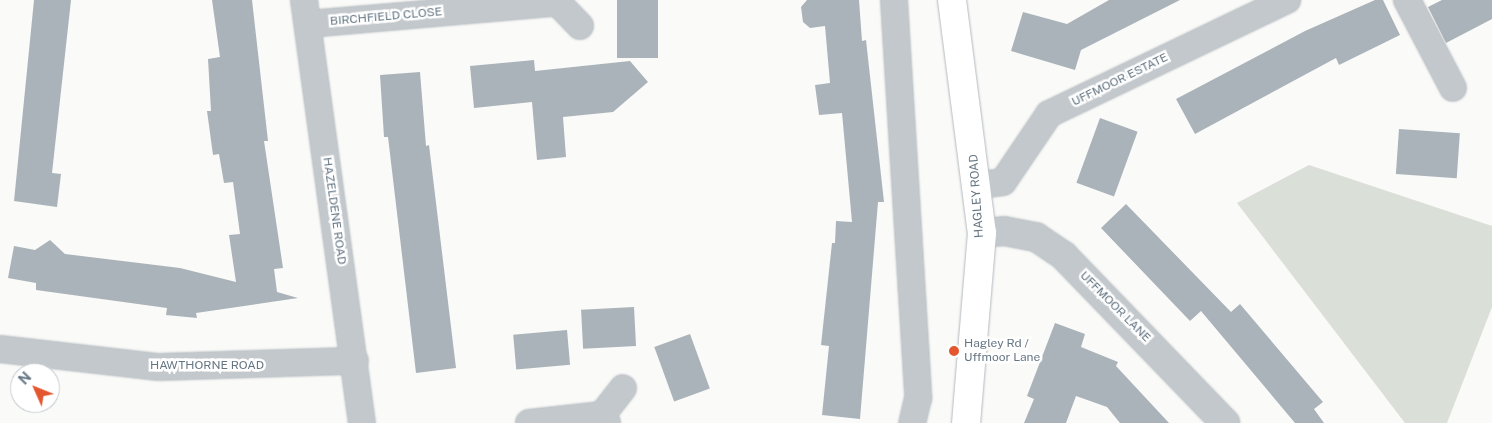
<!DOCTYPE html>
<html>
<head>
<meta charset="utf-8">
<style>
  body { margin:0 }
  #map { position:relative; width:1492px; height:423px; overflow:hidden; background:#fafaf8; font-family:"Public Sans",sans-serif }
  div>[style] { position:absolute }
  [style*='--x'] { left:calc(var(--x)*1px); top:calc(var(--y)*1px); width:calc(var(--w)*1px); rotate:calc(var(--a)*1deg) }
  .green>* { inset:0; background:#dadfd7 }
  .building>* { inset:0; background:#aab3b9; transform-origin:0 0 }
  .roads { filter:drop-shadow(0 0 1px #b3babf) drop-shadow(0 0 1px #b3babf) }
  .minor>* { height:26px; margin:-13px; padding:0 13px; transform-origin:13px; border-radius:13px; background:#c3c8cc }
  .tertiary>* { height:28px; margin:-14px; padding:0 14px; transform-origin:14px; border-radius:14px; background:#c3c8cc }
  .secondary>* { height:28px; margin:-14px; padding:0 14px; transform-origin:14px; border-radius:14px; background:#fff }
  .dots>* { width:14px; height:14px; translate:-50% -50%; box-sizing:border-box; border:2px solid #fff; border-radius:50% }
  span { translate:-50% -50%; white-space:nowrap; text-align:center; line-height:1.15; -webkit-text-stroke:5px #fff; paint-order:stroke }
  .street-label { font-size:12px; color:#657683 }
  .poi-label { font-size:12px; color:#657683 }
  .left { translate:0 -50%; text-align:left }
  .north { position:absolute; left:10px; top:363px; width:50px; height:50px; box-sizing:border-box; background:#fff; border:1px solid #c1c8cd; border-radius:50%; rotate:314deg; font-size:14px; font-weight:700; line-height:20px; text-align:center; color:#657683 }
  .north::after { content:''; display:block; margin:auto; width:18px; height:22px; background:#e4572e; clip-path:polygon(50% 0,100% 100%,50% 72%,0 100%) }
</style>
</head>
<body>
<div id="map">
  <div class="green">
    <div style="clip-path:polygon(1309px 165px,1492px 226px,1492px 307px,1447px 423px,1405px 423px,1237px 203px)"></div>
  </div>
  <div class="building">
    <div style="clip-path:polygon(34px 0,71px 0,52px 173px,61px 174px,57px 207px,14px 201px)"></div>
    <div style="clip-path:polygon(212px 0,252px 0,268px 141px,264px 141px,283px 268px,274px 269px,277px 292px,298px 298px,196px 313px,197px 318px,166px 315px,167px 308px,36px 290px,36px 283px,8px 278px,14px 246px,35px 250px,50px 240px,65px 254px,180px 268px,236px 282px,229px 235px,240px 234px,233px 182px,224px 183px,219px 154px,213px 155px,207px 111px,211px 111px,208px 59px,220px 57px)"></div>
    <div style="left:617px;top:0;width:41px;height:58px"></div>
    <div style="clip-path:polygon(807px 0,859px 0,862px 41px,866px 40px,884px 202px,878px 202px,860px 419px,822px 415px,829px 346px,821px 345px,832px 243px,835px 243px,836px 221px,852px 222px,842px 113px,819px 115px,815px 85px,830px 83px,825px 26px,810px 28px,803px 22px,801px 7px)"></div>
    <div style="clip-path:polygon(1109px 0,1180px 0,1081px 50px,1075px 70px,1011px 51px,1023px 12px,1067px 24px)"></div>
    <div style="clip-path:polygon(1375px 0,1383px 0,1400px 35px,1339px 65px,1336px 58px,1195px 134px,1176px 99px,1305px 31px)"></div>
    <div style="clip-path:polygon(1442px 0,1492px 0,1492px 19px,1446px 43px,1428px 7px)"></div>
    <div style="clip-path:polygon(534px 60px,535px 71px,630px 61px,648px 82px,613px 112px,563px 117px,566px 157px,537px 160px,532px 102px,474px 108px,470px 66px)"></div>
    <div style="clip-path:polygon(420px 72px,426px 146px,429px 145px,456px 368px,416px 373px,388px 137px,384px 137px,380px 75px)"></div>
    <div style="left:1100px;top:118px;width:40px;height:69px;rotate:20deg"></div>
    <div style="left:1399px;top:129px;width:61px;height:45px;rotate:4deg"></div>
    <div style="clip-path:polygon(1126px 204px,1231px 312px,1240px 304px,1323px 402px,1314px 409px,1324px 423px,1295px 423px,1201px 311px,1190px 321px,1101px 228px)"></div>
    <div style="left:634px;top:307px;width:39px;height:53px;rotate:87deg"></div>
    <div style="clip-path:polygon(1055px 323px,1085px 334px,1081px 347px,1118px 362px,1116px 366px,1169px 423px,1120px 423px,1107px 407px,1076px 396px,1066px 423px,1024px 423px,1034px 399px,1027px 396px)"></div>
    <div style="left:567px;top:330px;width:35px;height:54px;rotate:85deg"></div>
    <div style="left:690px;top:334px;width:58px;height:38px;rotate:70deg"></div>
  </div>
  <div class="roads">
    <div class="minor">
      <div style="--x:304;--y:0;--w:427;--a:82.2"></div>
      <div style="--x:555;--y:0;--w:36;--a:46"></div>
      <div style="--x:894;--y:0;--w:399;--a:86.5"></div>
      <div style="--x:918;--y:398;--w:26;--a:103"></div>
      <div style="--x:1407;--y:0;--w:99;--a:62.4"></div>
      <div style="--x:308;--y:24;--w:247;--a:-4.9"></div>
      <div style="--x:979;--y:185;--w:24;--a:-7"></div>
      <div style="--x:1003;--y:182;--w:82;--a:-55.9"></div>
      <div style="--x:1049;--y:114;--w:264;--a:-25.6"></div>
      <div style="--x:0;--y:349;--w:160;--a:6.5"></div>
      <div style="--x:159;--y:367;--w:196;--a:-1.8"></div>
      <div style="--x:529;--y:423;--w:73;--a:-6.3"></div>
      <div style="--x:607;--y:423;--w:9;--a:-122"></div>
      <div style="--x:602;--y:415;--w:34;--a:-52"></div>
    </div>
    <div class="tertiary">
      <div style="--x:982;--y:233;--w:22;--a:-5"></div>
      <div style="--x:1004;--y:231;--w:33;--a:11"></div>
      <div style="--x:1036;--y:237;--w:34;--a:34"></div>
      <div style="--x:1064;--y:256;--w:232;--a:46"></div>
    </div>
    <div class="secondary">
      <div style="--x:952;--y:0;--w:235;--a:82.7"></div>
      <div style="--x:982;--y:233;--w:191;--a:94.8"></div>
    </div>
  </div>
  <div class="dots">
    <div style="left:954px;top:351px;background:#e4572e"></div>
  </div>
  <div class="street-label">
    <span style="left:386px;top:17px;rotate:-5deg">BIRCHFIELD CLOSE</span>
    <span style="left:1120px;top:80px;rotate:-26deg">UFFMOOR ESTATE</span>
    <span style="left:977px;top:196px;rotate:-94deg">HAGLEY ROAD</span>
    <span style="left:334px;top:211px;rotate:82deg">HAZELDENE ROAD</span>
    <span style="left:1115px;top:307px;rotate:45deg">UFFMOOR LANE</span>
    <span style="left:207px;top:366px">HAWTHORNE ROAD</span>
  </div>
  <div class="poi-label">
    <span class="left" style="left:964px;top:351px">Hagley Rd /<br>Uffmoor Lane</span>
  </div>
  <div class="north">N</div>
</div>
</body>
</html>
